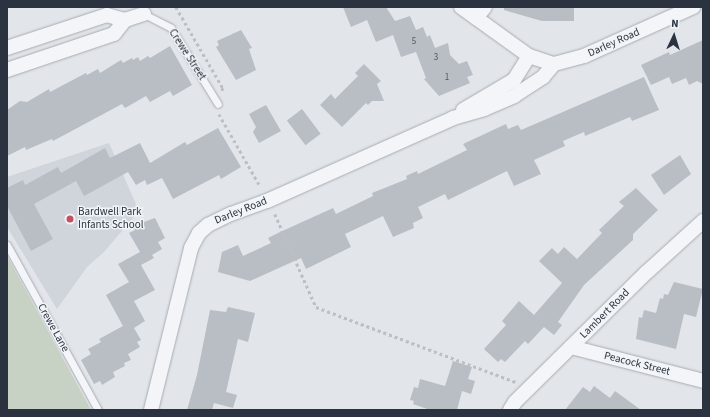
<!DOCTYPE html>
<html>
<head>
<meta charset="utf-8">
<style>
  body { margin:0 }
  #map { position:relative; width:710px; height:417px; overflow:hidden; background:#e2e5e9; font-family:"Source Sans 3",sans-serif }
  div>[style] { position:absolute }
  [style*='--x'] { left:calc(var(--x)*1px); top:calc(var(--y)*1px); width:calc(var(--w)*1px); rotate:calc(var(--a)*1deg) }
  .built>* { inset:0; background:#d0d4db }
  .green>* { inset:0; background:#c7d2c4 }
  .building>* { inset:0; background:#b9bec5; transform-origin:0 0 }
  .path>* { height:2.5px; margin-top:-1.25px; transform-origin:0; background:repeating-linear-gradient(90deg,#bcbfc4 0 3px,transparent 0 6px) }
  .roads { filter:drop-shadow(0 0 1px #a7acb3) drop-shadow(0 0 1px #a7acb3) }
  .service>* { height:7px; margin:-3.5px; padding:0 3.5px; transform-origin:3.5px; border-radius:3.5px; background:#f4f5f8 }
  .minor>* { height:14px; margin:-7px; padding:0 7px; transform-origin:7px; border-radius:7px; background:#f4f5f8 }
  .dots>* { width:11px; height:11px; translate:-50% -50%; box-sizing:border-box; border:2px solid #f1f4f7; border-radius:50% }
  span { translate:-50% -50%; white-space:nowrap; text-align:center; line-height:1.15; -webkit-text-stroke:3px #f1f4f7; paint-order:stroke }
  .number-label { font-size:9px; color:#4e5661 }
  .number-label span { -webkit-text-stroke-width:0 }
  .street-label { font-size:11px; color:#2b3340 }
  .poi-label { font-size:11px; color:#2b3340 }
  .left { translate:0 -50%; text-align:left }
  .frame { position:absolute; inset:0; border:8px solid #2b3340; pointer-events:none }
  .north { position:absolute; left:654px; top:16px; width:40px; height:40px; -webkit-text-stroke:3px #f1f4f7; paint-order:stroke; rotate:4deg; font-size:11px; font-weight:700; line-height:16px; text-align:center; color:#2b3340 }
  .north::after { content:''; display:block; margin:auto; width:14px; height:18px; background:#2b3340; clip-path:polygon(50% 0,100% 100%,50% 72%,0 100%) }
</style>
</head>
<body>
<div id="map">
  <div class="built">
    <div style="clip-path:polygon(109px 143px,139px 211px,104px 252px,87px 267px,57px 309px,7px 227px,7px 177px)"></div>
  </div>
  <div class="green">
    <div style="clip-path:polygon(7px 256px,91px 410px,7px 410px)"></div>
  </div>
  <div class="building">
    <div style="clip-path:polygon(343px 7px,386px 7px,395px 21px,410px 16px,416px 30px,423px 27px,427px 37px,430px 35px,435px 48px,448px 43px,450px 55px,459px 64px,467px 61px,473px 75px,467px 77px,470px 83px,439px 96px,424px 79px,426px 78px,416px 52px,401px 57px,393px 35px,376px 42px,367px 20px,351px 27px)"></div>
    <div style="clip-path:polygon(504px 7px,574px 7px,574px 21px,542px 21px,504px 10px)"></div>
    <div style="clip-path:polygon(241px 30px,252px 48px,249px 49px,256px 70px,236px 80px,216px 47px,219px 45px,217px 41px)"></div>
    <div style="clip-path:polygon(703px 40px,703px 84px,697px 81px,689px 85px,686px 78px,672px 84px,669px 77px,651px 85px,641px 65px,669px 52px,670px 55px)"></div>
    <div style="clip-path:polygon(170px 46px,192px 85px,173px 96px,170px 91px,150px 102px,146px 96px,125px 108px,122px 104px,53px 141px,52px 139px,26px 150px,25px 147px,7px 156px,7px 110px,20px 101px,27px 102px,49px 89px,50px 92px,86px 73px,87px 75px,98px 69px,100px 73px,121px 60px,123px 63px,132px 58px,133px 60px,138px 57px,140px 61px,148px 56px,150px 58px)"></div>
    <div style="clip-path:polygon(364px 64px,381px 81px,377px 84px,384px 101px,372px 101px,368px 105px,366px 103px,342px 127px,320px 105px,331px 94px,335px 99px,358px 76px,355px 73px)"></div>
    <div style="clip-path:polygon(644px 77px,659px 110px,632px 121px,630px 117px,585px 136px,584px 132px,563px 141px,565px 146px,534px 160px,541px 174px,514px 186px,507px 171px,448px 200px,445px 194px,418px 207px,423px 218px,413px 223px,414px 228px,393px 237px,383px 216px,345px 234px,351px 247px,306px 269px,301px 258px,250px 281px,218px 272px,222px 252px,238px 245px,243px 256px,271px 243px,268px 238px,278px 233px,333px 208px,336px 214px,373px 196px,372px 193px,407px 179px,406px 176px,417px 171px,418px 174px,467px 150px,463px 144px,506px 124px,508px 129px,518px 125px,521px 130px)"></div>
    <div style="clip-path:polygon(266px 105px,281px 131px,259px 143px,253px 132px,256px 127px,249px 114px)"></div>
    <div style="left:302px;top:109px;width:31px;height:19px;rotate:53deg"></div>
    <div style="clip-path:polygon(218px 128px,241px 167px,221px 179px,219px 175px,173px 199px,162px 178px,147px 185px,145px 180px,136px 185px,128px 172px,84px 196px,76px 181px,34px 204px,53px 239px,31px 251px,7px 206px,7px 188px,23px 180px,25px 185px,58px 167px,61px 173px,105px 148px,110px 158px,140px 143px,150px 163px,185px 142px,187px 145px)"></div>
    <div style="clip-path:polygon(680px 155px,691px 174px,664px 195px,651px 175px)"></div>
    <div style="clip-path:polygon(636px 188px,658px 210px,633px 234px,633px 240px,584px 285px,558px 322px,562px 325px,554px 335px,544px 327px,528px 344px,525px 341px,505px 362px,501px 359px,498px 362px,484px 349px,506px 325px,502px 321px,519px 301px,534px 315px,562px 283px,539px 261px,552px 248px,558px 254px,564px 247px,577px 259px,602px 233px,599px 230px,624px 206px,619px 202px)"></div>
    <div style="clip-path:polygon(155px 218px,165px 238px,158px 242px,162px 249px,152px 255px,154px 258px,141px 265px,155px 290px,134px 301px,145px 321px,134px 328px,141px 340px,137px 342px,140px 347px,128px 354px,131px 360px,124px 363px,125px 366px,113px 372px,115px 377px,102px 385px,100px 381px,94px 384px,81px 360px,91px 354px,88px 349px,101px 342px,99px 339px,123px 326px,106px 295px,129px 282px,118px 264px,140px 252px,129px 233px,135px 230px,133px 226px)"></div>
    <div style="clip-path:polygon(674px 282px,703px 289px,696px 317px,684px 314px,676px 349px,636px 339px,639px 317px,642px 318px,644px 310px,656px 313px,660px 298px,663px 299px,664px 294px,668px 295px)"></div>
    <div style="clip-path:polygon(228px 307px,255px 313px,248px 342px,238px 339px,226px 392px,237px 395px,233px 408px,214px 403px,212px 410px,187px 410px,197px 375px,210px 310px,226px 312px)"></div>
    <div style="clip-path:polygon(453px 361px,472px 367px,468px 379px,475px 381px,471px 394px,462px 391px,457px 410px,430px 410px,413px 404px,414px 401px,410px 400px,414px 387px,418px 388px,420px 379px,445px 386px)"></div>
    <div style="clip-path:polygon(594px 386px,610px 398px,615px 391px,641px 410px,565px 410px,583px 387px,590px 392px)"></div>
  </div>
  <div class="path">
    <div style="--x:176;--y:7;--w:94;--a:59.9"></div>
    <div style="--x:223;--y:88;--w:3;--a:108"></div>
    <div style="--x:219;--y:114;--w:81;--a:60.3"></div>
    <div style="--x:275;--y:214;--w:102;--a:66.2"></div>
    <div style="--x:316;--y:307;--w:214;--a:20.6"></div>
  </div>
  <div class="roads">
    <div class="service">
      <div style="--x:144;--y:14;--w:30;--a:27"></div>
      <div style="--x:171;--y:28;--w:89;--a:58.3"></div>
      <div style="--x:7;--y:245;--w:188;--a:61.1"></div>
    </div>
    <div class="minor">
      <div style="--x:461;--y:7;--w:84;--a:35.8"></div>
      <div style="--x:529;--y:56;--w:26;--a:18"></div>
      <div style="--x:554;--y:64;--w:31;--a:-15"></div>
      <div style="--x:584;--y:56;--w:120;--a:-24.2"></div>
      <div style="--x:476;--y:18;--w:14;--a:-51"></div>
      <div style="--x:7;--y:48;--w:105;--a:-18.3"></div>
      <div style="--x:107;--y:15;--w:19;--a:16"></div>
      <div style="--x:7;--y:70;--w:113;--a:-18.6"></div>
      <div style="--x:114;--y:34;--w:18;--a:-52"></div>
      <div style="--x:125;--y:20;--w:20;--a:-18"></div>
      <div style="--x:463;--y:110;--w:59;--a:-30.5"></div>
      <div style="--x:514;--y:80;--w:28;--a:-58"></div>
      <div style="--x:571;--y:347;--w:136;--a:14.4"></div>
      <div style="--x:151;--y:410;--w:167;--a:-76.1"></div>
      <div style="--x:191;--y:248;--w:17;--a:-62"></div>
      <div style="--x:199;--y:233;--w:12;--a:-42"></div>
      <div style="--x:208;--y:225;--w:25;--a:-26"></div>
      <div style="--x:231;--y:214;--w:38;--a:-20"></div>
      <div style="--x:267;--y:201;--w:204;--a:-24"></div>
      <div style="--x:453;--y:118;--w:32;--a:-16"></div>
      <div style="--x:484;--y:109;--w:33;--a:-23"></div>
      <div style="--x:514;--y:96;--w:35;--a:-33"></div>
      <div style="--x:543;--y:77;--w:17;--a:-50"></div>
      <div style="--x:510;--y:410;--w:9;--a:-58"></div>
      <div style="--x:515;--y:402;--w:185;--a:-44.6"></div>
      <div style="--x:647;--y:272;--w:76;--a:-42.3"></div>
    </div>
  </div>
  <div class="dots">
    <div style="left:70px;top:219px;background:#c45163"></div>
  </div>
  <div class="number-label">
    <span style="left:414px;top:42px">5</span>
    <span style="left:436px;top:58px">3</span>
    <span style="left:447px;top:78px">1</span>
  </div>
  <div class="street-label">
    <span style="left:614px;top:43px;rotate:-24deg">Darley Road</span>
    <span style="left:187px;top:55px;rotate:57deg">Crewe Street</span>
    <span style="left:241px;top:211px;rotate:-22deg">Darley Road</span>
    <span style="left:605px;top:314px;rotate:-45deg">Lambert Road</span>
    <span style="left:53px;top:328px;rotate:61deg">Crewe Lane</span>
    <span style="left:637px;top:364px;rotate:14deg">Peacock Street</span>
  </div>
  <div class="poi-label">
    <span class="left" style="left:78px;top:219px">Bardwell Park<br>Infants School</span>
  </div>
  <div class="frame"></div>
  <div class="north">N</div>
</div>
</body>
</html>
